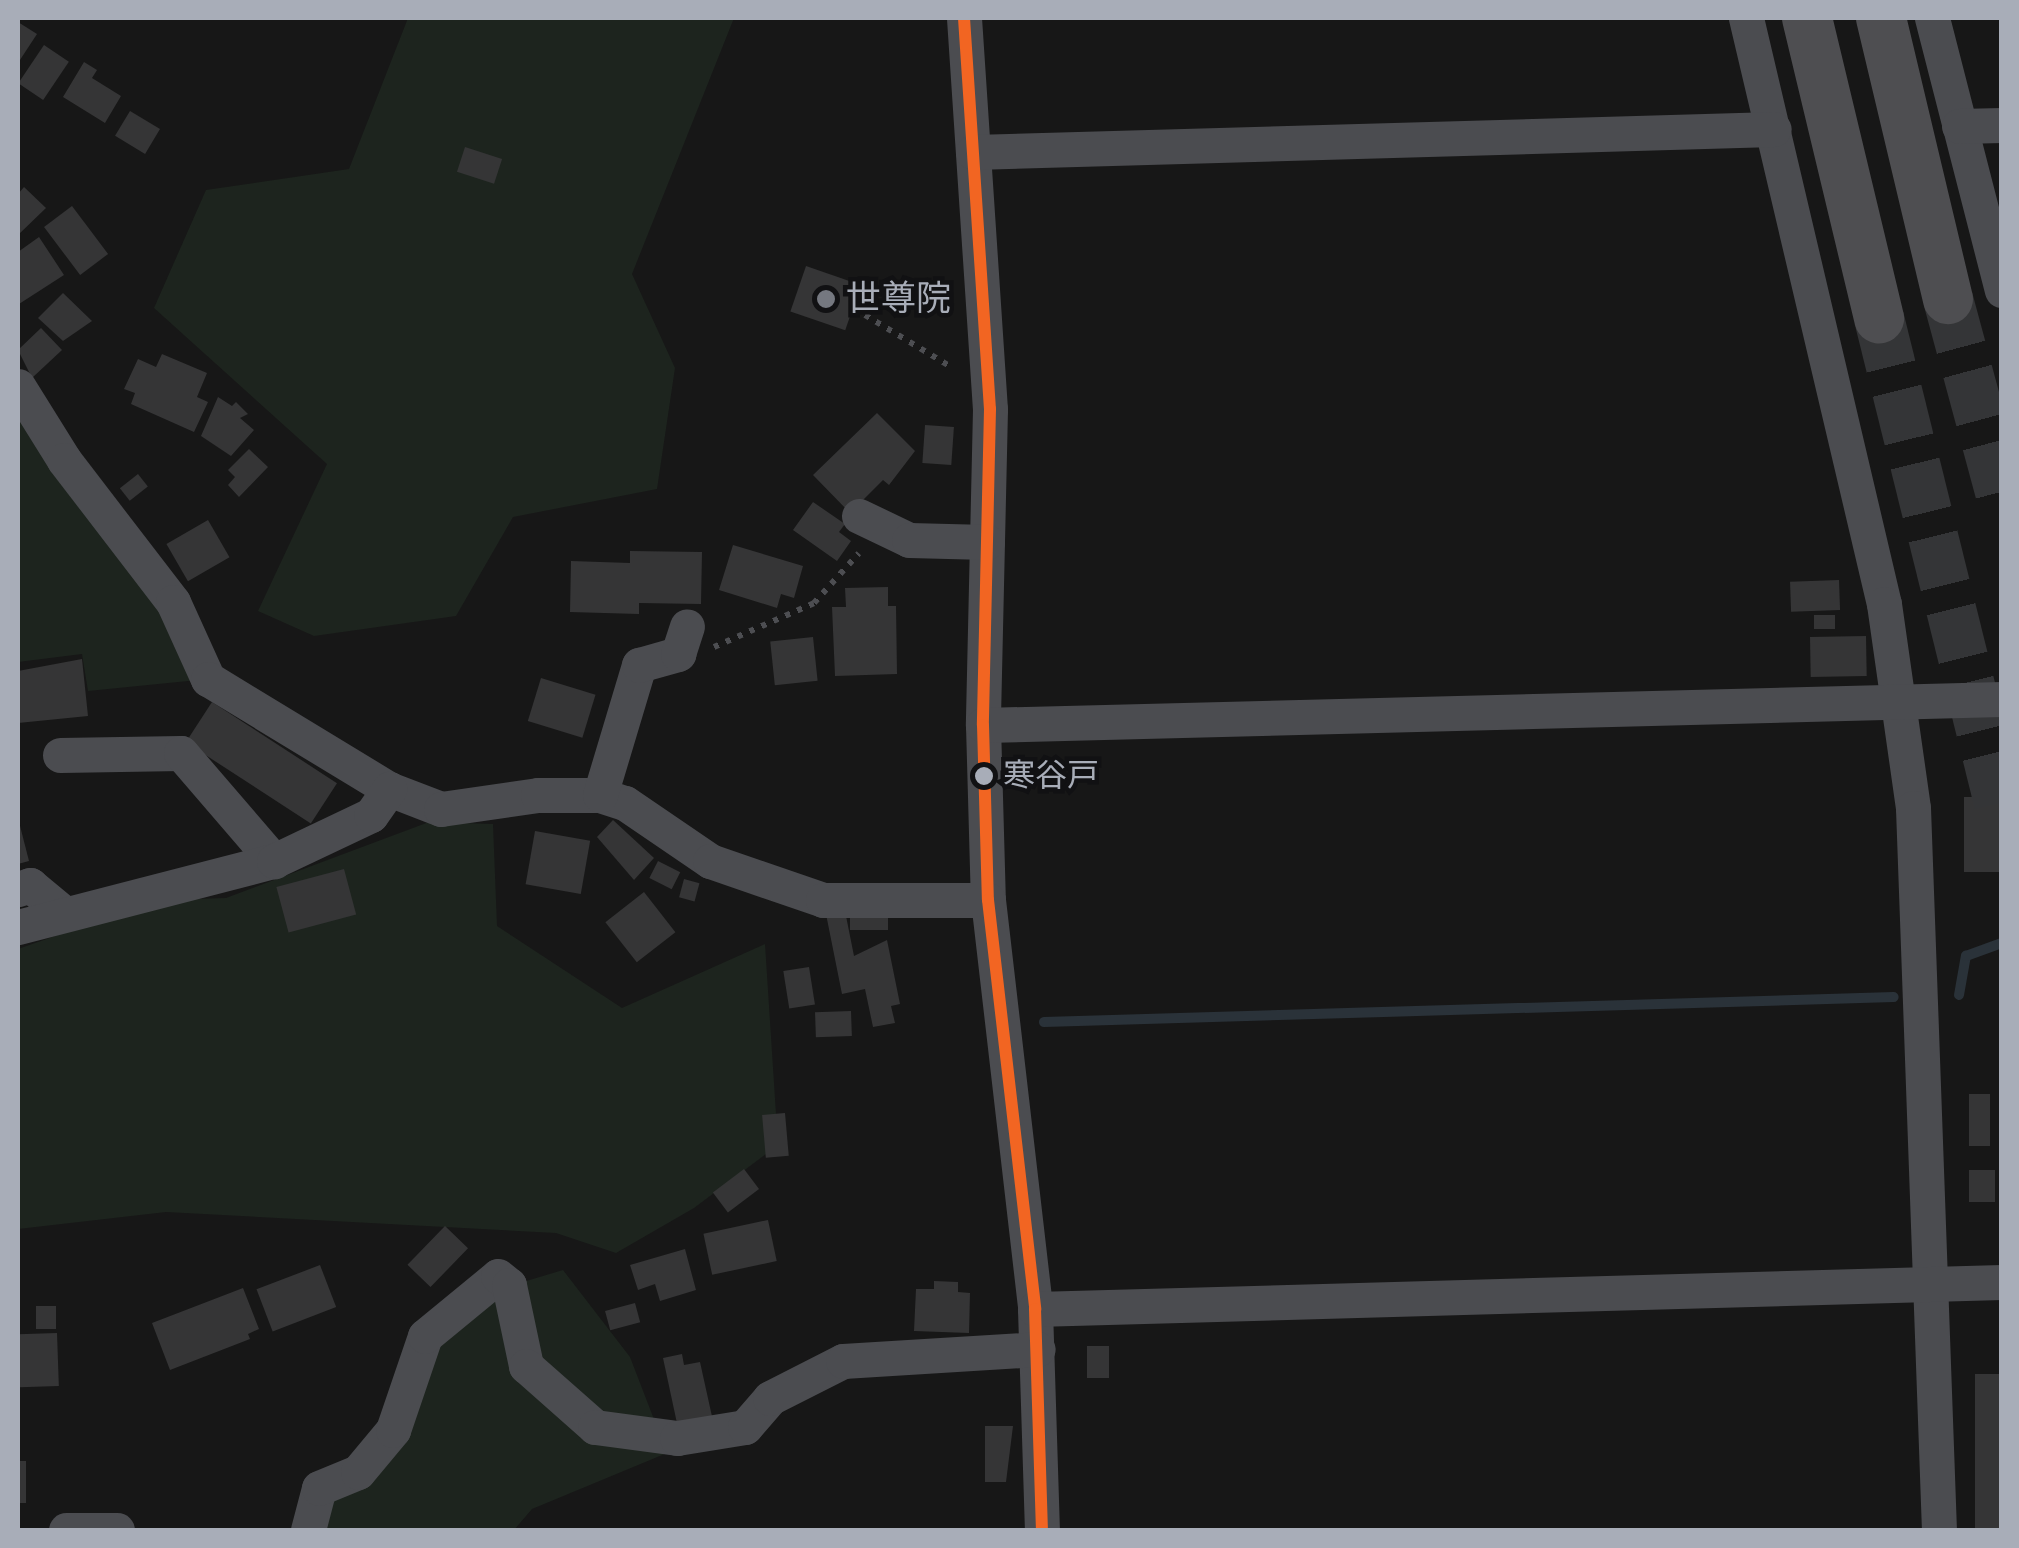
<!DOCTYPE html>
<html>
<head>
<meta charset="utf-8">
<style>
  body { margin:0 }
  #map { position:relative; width:2019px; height:1548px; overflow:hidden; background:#171717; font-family:"Varela Round","Noto Sans JP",sans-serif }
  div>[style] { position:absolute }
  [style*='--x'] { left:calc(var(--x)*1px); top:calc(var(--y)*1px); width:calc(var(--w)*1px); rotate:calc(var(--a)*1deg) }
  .green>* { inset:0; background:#1d241e }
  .stream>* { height:10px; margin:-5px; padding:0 5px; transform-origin:5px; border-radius:5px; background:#2a3239 }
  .building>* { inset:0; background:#353536; transform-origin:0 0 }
  .highway-tunnel>* { height:50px; margin-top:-25px; transform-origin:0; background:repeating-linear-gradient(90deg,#343537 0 50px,transparent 0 75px) }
  .path>* { height:6px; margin-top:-3px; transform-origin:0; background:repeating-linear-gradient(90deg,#4d4e52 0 5px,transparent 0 13px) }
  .minor>* { height:35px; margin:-17.5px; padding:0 17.5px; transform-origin:17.5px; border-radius:17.5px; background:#4b4c50 }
  .highway>* { height:50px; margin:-25px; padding:0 25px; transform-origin:25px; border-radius:25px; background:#4e4e51 }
  .bus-1>* { height:12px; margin:-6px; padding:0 6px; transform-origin:6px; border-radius:6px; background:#f26522 }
  .dots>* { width:28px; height:28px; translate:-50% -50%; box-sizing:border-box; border:5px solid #111113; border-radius:50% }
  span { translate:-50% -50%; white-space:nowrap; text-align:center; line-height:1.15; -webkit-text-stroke:9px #111113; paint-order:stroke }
  .bus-label { font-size:32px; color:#a8adb8 }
  .left { translate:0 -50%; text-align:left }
  .poi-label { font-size:35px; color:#a8adb8 }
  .frame { position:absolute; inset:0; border:20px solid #a8adb8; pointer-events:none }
</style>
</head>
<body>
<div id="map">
  <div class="green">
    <div style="clip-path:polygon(408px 18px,734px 18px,632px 274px,675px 368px,657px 489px,513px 517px,456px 616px,314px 636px,258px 611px,327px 464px,154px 308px,206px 190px,349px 169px)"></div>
    <div style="clip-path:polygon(18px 399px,164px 598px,198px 680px,88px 691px,82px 654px,18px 662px)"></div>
    <div style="clip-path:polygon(429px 822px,493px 824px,497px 926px,622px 1008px,765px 944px,778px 1145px,694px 1208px,616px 1253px,556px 1233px,166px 1212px,18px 1229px,18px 949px,158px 900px,226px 898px)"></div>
    <div style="clip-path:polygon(563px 1270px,630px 1357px,667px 1453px,532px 1509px,514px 1530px,315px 1530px,431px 1343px,493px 1291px)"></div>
  </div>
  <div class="stream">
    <div style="--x:1959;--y:995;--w:40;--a:-80"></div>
    <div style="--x:1966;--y:956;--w:38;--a:-20"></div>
    <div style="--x:1044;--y:1022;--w:850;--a:-1.68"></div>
  </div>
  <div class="building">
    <div style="clip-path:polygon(18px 22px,37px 34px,18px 63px)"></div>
    <div style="left:44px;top:45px;width:30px;height:46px;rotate:34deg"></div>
    <div style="clip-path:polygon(84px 62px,97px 70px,92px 78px,121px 96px,105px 123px,63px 97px)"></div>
    <div style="left:130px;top:111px;width:35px;height:29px;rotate:31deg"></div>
    <div style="left:465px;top:147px;width:39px;height:26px;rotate:18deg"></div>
    <div style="clip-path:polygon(24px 187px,46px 208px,18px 235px,18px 194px)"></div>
    <div style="left:72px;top:206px;width:60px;height:35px;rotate:53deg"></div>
    <div style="clip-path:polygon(39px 237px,64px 275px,19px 304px,18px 252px)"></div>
    <div style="left:806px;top:266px;width:58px;height:48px;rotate:19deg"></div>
    <div style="clip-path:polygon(63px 293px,92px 321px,63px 341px,38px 318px)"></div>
    <div style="clip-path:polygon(41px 328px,62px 350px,32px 378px,18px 350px)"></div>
    <div style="clip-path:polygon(162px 354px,207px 373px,197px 397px,208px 402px,194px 432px,131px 404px,135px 393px,124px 389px,138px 359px,156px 367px)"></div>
    <div style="clip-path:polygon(218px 397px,232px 406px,236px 402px,248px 414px,240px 418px,254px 430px,231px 456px,201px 436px)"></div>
    <div style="clip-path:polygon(877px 413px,915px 451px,889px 485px,883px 480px,850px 513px,813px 475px)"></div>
    <div style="left:925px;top:425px;width:29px;height:38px;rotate:4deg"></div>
    <div style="clip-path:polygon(249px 449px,268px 467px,239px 497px,228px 485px,235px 477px,228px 470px)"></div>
    <div style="left:138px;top:474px;width:16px;height:23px;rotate:52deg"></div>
    <div style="clip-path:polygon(813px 502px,845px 524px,839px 532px,851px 541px,837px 561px,793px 530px)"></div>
    <div style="left:208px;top:520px;width:43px;height:48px;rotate:60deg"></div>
    <div style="clip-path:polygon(733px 545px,803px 566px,794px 598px,781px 594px,777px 608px,719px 590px)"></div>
    <div style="clip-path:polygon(630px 551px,702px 552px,701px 604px,639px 603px,639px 614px,570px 612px,571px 561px,630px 563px)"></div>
    <div style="left:1839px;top:580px;width:30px;height:49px;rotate:88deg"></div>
    <div style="clip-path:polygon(888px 587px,888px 606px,896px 606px,897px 674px,835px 676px,832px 607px,846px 607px,845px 588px)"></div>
    <div style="left:1835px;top:615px;width:14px;height:21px;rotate:90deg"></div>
    <div style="left:1866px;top:636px;width:40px;height:56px;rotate:89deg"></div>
    <div style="left:813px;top:637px;width:44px;height:43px;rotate:84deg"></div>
    <div style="clip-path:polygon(82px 659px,88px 716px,18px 723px,18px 671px)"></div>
    <div style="left:541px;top:678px;width:57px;height:45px;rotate:17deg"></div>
    <div style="left:212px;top:702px;width:149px;height:48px;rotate:33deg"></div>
    <div style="left:2002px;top:797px;width:75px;height:38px;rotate:90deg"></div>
    <div style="clip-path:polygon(18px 818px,29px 861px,18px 864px)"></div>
    <div style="clip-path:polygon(613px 820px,654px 858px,634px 880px,597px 837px)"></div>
    <div style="left:535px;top:831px;width:56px;height:54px;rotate:10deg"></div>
    <div style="left:658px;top:861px;width:25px;height:19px;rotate:27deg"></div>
    <div style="left:344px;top:869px;width:47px;height:70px;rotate:75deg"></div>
    <div style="left:684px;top:879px;width:16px;height:19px;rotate:15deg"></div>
    <div style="left:644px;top:892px;width:51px;height:49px;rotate:52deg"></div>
    <div style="clip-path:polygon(845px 911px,854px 956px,887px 940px,900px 1004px,891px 1006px,895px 1023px,873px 1027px,865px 989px,842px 994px,826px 914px)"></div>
    <div style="left:850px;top:913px;width:38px;height:17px"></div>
    <div style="left:809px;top:967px;width:38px;height:26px;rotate:81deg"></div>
    <div style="left:851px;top:1011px;width:25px;height:36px;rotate:88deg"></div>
    <div style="left:1969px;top:1094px;width:21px;height:52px"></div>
    <div style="left:785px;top:1113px;width:43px;height:23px;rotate:85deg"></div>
    <div style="left:744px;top:1169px;width:25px;height:39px;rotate:53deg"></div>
    <div style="left:1969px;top:1170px;width:26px;height:32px"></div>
    <div style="left:768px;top:1220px;width:42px;height:66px;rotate:78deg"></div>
    <div style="left:445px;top:1226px;width:32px;height:54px;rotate:44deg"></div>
    <div style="clip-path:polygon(685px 1249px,696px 1290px,660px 1301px,655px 1284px,638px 1290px,630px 1265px)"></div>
    <div style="left:320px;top:1265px;width:45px;height:68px;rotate:69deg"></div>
    <div style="clip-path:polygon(934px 1281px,958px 1282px,958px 1292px,970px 1293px,969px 1333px,914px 1331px,916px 1289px,934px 1289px)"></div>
    <div style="clip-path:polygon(243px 1288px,259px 1329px,248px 1334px,250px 1339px,170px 1370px,152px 1323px)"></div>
    <div style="left:635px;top:1303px;width:20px;height:31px;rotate:75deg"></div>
    <div style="left:36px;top:1306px;width:20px;height:23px"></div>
    <div style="left:57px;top:1333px;width:53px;height:39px;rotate:88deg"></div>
    <div style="left:1087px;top:1346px;width:22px;height:32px"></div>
    <div style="clip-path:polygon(682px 1354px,684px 1365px,700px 1362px,713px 1421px,678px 1428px,663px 1358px)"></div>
    <div style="left:2002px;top:1374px;width:156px;height:27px;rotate:90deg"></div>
    <div style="clip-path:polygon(985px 1426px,1013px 1426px,1006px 1482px,985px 1482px)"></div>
    <div style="left:18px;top:1461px;width:8px;height:42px"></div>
  </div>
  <div class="highway-tunnel">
    <div style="--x:1948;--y:299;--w:207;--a:74.9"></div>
    <div style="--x:1879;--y:318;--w:512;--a:76.1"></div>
  </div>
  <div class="path">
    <div style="--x:865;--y:315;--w:103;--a:31.1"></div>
    <div style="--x:714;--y:647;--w:109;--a:-23.7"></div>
    <div style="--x:814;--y:603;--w:67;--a:-48"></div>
  </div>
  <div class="minor">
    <div style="--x:964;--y:18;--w:392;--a:86.2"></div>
    <div style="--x:990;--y:409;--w:316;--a:91.3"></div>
    <div style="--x:983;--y:725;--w:175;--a:88.4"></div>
    <div style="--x:988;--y:900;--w:412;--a:83.4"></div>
    <div style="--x:1035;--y:1309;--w:221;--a:88.2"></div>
    <div style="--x:1746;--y:18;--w:602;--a:76.75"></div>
    <div style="--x:1884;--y:604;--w:206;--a:81.9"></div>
    <div style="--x:1913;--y:808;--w:722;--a:87.94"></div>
    <div style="--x:1932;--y:18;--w:281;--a:75.6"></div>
    <div style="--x:1959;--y:126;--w:43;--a:-1.3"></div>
    <div style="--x:973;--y:152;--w:801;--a:-1.64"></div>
    <div style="--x:18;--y:386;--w:87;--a:58.1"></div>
    <div style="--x:64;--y:460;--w:179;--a:52.5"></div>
    <div style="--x:173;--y:602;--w:85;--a:65.6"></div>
    <div style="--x:208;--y:679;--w:212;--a:31.3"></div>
    <div style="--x:389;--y:789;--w:56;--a:21"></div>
    <div style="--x:441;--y:809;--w:98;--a:-8.2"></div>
    <div style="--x:538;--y:795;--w:62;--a:0"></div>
    <div style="--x:600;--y:795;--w:26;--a:18"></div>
    <div style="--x:625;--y:803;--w:103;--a:34.3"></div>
    <div style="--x:710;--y:861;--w:120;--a:19"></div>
    <div style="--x:823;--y:900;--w:165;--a:0"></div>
    <div style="--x:859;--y:516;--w:55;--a:25.6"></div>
    <div style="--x:909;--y:540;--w:78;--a:1.5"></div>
    <div style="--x:983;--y:725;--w:1019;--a:-1.46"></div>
    <div style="--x:60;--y:755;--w:121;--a:-0.9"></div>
    <div style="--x:181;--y:753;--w:143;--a:49.3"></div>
    <div style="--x:600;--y:795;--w:136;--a:-73.3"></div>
    <div style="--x:639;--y:665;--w:41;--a:-15.8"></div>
    <div style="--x:678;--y:654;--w:29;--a:-72"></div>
    <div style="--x:18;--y:889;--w:13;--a:-18"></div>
    <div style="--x:30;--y:885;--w:45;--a:39.6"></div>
    <div style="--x:18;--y:927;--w:264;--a:-14.5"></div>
    <div style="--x:274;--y:861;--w:107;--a:-25.4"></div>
    <div style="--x:371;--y:815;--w:32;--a:-55"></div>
    <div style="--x:1035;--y:1309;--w:967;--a:-1.6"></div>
    <div style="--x:66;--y:1530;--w:51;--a:0"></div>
    <div style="--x:308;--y:1530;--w:43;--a:-75.3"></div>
    <div style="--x:319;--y:1488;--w:42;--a:-22.3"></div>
    <div style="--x:358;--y:1472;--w:55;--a:-50.2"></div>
    <div style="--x:393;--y:1430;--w:99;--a:-71.2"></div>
    <div style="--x:425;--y:1336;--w:94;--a:-39.4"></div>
    <div style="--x:498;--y:1276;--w:14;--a:39"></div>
    <div style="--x:509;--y:1285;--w:83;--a:78.1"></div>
    <div style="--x:526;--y:1366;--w:92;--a:41.5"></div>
    <div style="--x:595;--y:1427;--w:83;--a:7.6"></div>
    <div style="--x:677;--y:1438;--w:69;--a:-9.2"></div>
    <div style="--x:745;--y:1427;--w:38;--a:-49"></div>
    <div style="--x:770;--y:1398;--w:82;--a:-26.9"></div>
    <div style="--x:843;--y:1361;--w:195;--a:-3.5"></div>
  </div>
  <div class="highway">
    <div style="--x:1807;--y:18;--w:309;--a:76.5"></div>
    <div style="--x:1881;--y:18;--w:289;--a:76.6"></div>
  </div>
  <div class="bus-1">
    <div style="--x:964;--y:18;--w:392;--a:86.2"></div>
    <div style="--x:990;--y:409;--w:316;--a:91.3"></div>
    <div style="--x:983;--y:725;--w:175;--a:88.4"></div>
    <div style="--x:988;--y:900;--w:412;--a:83.4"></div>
    <div style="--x:1035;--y:1309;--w:221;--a:88.2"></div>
  </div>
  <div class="dots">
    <div style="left:826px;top:299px;background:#757880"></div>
    <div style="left:984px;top:776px;background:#a8adb8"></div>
  </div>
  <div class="bus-label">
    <span class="left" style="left:1003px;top:776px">寒谷戸</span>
  </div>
  <div class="poi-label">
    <span class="left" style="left:846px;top:299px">世尊院</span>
  </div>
  <div class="frame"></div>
</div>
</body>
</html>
